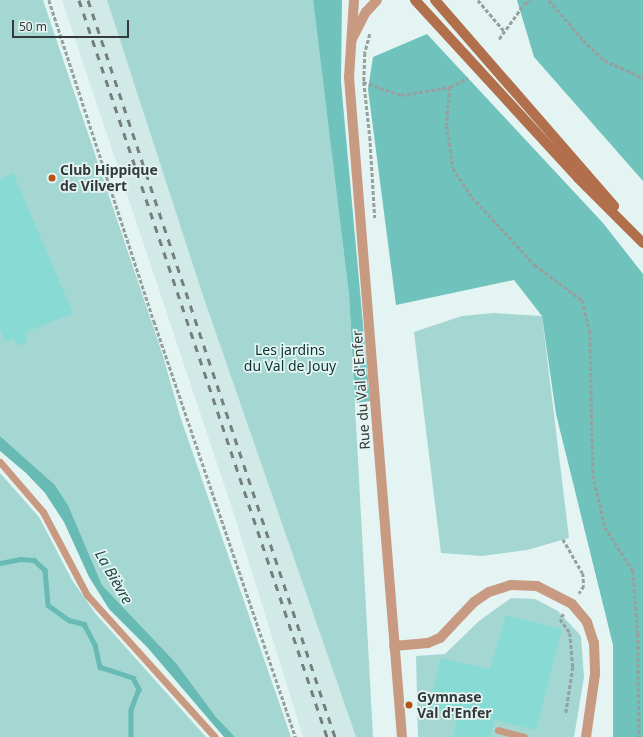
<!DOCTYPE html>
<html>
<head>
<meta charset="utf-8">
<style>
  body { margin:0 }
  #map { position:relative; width:643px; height:737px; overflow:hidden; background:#e4f4f2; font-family:"Noto Sans",sans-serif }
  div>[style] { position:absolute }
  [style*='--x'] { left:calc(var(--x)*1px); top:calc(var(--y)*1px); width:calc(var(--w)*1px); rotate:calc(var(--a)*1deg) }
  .built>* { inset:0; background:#d1eae7 }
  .green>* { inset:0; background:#a4d7d2 }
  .forest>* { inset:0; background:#6fc3bc }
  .water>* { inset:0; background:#67bbb4 }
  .stream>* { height:4.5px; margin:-2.25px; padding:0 2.25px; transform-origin:2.25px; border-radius:2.25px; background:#67bbb4 }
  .building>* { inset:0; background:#87dbd4 }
  .path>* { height:2.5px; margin-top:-1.25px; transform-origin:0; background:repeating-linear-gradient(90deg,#95a09f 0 4px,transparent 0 6px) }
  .service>* { height:7px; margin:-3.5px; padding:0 3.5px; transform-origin:3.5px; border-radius:3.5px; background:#c89a82 }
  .minor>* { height:10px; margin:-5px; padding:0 5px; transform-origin:5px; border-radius:5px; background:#c89a82 }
  .tertiary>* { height:10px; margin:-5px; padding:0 5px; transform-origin:5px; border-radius:5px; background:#c89a82 }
  .secondary>* { height:10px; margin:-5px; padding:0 5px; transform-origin:5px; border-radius:5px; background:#b16f4c }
  .rail>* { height:3px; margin-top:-1.5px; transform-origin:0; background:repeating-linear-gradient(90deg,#757f7d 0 7px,transparent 0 14px) }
  .dots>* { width:11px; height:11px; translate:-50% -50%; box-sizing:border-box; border:2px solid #e4f4f2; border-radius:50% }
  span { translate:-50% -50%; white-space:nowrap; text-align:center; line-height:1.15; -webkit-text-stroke:3.5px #e4f4f2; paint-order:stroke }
  .poi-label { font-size:14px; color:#343a39; font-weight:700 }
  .left { translate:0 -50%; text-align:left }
  .park-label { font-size:14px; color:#0a3431 }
  .street-label { font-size:14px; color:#343a39 }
  .water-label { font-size:15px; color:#224946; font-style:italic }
  .scale { position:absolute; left:12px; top:20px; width:117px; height:18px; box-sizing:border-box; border:2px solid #343a39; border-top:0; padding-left:5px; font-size:12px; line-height:14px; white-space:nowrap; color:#343a39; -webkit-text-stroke:3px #e4f4f2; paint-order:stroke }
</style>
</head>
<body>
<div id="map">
  <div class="built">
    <div style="clip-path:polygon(62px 0,107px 0,203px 296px,356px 737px,303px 737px,233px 511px)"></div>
  </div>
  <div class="green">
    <div style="clip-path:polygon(0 0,43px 0,163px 356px,180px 416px,291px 737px,235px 737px,216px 717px,176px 663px,102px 585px,68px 505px,55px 485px,0 436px)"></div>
    <div style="clip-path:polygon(107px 0,313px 0,349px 295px,373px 737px,356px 737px,203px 296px)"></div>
    <div style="clip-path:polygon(494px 313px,542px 316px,569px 538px,527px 550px,482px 556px,441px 553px,414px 332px,462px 316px)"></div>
    <div style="clip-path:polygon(0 473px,39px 517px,72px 580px,95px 613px,206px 737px,0 737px)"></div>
    <div style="clip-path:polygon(511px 598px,535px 599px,558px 611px,581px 636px,584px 677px,574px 737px,418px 737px,416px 656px,445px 654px,479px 621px)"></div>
  </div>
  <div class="forest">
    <div style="clip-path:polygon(313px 0,342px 0,341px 82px,370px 401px,355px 403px,349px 295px)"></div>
    <div style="clip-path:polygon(517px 0,643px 0,643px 181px,534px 57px)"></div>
    <div style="clip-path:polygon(427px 34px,603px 223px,643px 274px,643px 737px,613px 737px,613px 645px,556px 414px,542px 316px,514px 280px,396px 305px,368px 89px,373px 57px)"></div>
  </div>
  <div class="water">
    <div style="clip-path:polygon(0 436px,55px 485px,68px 505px,102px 585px,176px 663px,216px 717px,235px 737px,224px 737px,147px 647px,109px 609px,89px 577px,64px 522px,45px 493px,26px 473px,0 451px)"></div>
  </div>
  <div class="stream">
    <div style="--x:0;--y:563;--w:20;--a:-11"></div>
    <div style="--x:20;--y:559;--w:14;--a:4"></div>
    <div style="--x:34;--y:560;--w:15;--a:42"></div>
    <div style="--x:45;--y:570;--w:35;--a:85"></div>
    <div style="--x:48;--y:605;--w:26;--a:36"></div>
    <div style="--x:69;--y:620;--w:16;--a:15"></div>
    <div style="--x:84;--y:624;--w:24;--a:62"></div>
    <div style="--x:95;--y:645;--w:23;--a:77"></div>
    <div style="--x:100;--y:667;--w:35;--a:18"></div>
    <div style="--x:133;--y:678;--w:13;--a:61"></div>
    <div style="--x:139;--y:689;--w:22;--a:111"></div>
    <div style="--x:131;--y:710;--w:27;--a:90"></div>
  </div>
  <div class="building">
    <div style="clip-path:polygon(13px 173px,73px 313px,25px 333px,28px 341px,17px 346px,13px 338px,5px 342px,0 330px,0 179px)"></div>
    <div style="clip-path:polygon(506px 615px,562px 629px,536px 730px,495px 720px,490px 737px,453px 737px,457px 718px,428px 708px,441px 658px,490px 669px)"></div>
  </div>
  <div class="path">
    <div style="--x:49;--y:0;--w:338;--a:71.9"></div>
    <div style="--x:154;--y:321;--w:440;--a:71.2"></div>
    <div style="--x:478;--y:0;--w:42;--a:49.8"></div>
    <div style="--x:549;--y:0;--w:52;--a:49.6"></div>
    <div style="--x:583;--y:40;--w:29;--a:44"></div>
    <div style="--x:604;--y:60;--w:43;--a:24.8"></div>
    <div style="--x:370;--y:34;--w:20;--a:105"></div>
    <div style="--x:365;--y:53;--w:29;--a:92"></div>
    <div style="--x:364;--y:82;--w:55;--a:83.8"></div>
    <div style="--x:370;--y:137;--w:81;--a:86.5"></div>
    <div style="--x:499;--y:39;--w:43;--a:-54.5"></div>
    <div style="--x:524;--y:4;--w:8;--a:-30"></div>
    <div style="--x:363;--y:82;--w:40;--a:18.9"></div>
    <div style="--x:401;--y:95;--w:50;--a:-9.3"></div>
    <div style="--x:450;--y:87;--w:20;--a:-27"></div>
    <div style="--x:450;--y:87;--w:38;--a:95"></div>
    <div style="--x:447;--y:125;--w:43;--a:82.1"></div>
    <div style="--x:453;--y:168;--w:35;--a:57"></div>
    <div style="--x:472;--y:197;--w:93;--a:47.2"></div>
    <div style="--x:535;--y:265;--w:59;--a:36.7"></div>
    <div style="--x:582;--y:300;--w:32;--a:76"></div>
    <div style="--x:590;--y:331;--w:144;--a:88.8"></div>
    <div style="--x:593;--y:475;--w:53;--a:77"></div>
    <div style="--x:605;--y:527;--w:52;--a:57.5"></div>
    <div style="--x:633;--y:571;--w:63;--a:85.5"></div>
    <div style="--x:638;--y:634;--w:103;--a:89.4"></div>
    <div style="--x:563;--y:539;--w:39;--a:60"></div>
    <div style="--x:583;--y:573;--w:13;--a:86"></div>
    <div style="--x:584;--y:586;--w:9;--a:122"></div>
    <div style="--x:564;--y:614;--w:6;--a:129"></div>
    <div style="--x:560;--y:619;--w:17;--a:54"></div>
    <div style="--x:570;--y:633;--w:34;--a:85"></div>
    <div style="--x:573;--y:667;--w:47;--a:98.7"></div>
  </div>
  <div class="service">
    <div style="--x:0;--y:462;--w:66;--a:49.3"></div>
    <div style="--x:43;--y:512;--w:94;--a:62.1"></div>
    <div style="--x:87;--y:595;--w:191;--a:48"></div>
    <div style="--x:498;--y:730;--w:27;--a:15"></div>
  </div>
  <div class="minor">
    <div style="--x:394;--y:646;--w:34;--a:-5"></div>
    <div style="--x:428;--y:643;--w:13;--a:-23"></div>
    <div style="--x:440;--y:638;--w:50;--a:-46.6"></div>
    <div style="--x:474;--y:602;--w:18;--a:-34"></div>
    <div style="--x:489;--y:592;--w:23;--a:-18"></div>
    <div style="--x:511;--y:585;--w:26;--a:2"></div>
    <div style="--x:537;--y:586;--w:39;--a:27"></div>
    <div style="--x:572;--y:604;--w:23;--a:50"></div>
    <div style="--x:587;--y:622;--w:22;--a:72"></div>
    <div style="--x:594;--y:643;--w:31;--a:88"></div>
    <div style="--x:595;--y:674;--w:64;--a:98.1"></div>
  </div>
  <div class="tertiary">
    <div style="--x:354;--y:0;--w:77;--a:93.7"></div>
    <div style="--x:349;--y:77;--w:662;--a:85.41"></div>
    <div style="--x:352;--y:39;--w:30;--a:-63"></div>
    <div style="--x:366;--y:12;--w:16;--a:-47"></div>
  </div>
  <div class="secondary">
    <div style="--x:415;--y:0;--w:241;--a:47.5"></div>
    <div style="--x:578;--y:178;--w:92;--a:45"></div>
    <div style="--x:435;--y:0;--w:273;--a:49"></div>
  </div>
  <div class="rail">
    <div style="--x:79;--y:0;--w:778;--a:71.4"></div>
    <div style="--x:88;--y:0;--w:777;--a:71.47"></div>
  </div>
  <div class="dots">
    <div style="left:52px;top:178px;background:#b4540f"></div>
    <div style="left:409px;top:705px;background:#b4540f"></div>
  </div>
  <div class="poi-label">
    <span class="left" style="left:60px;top:178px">Club Hippique<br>de Vilvert</span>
    <span class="left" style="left:417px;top:705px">Gymnase<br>Val d'Enfer</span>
  </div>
  <div class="park-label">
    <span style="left:290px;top:358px">Les jardins<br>du Val de Jouy</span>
  </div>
  <div class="street-label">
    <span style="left:361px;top:390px;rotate:-94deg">Rue du Val d'Enfer</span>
  </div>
  <div class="water-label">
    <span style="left:114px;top:577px;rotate:60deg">La Bièvre</span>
  </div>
  <div class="scale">50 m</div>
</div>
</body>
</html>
